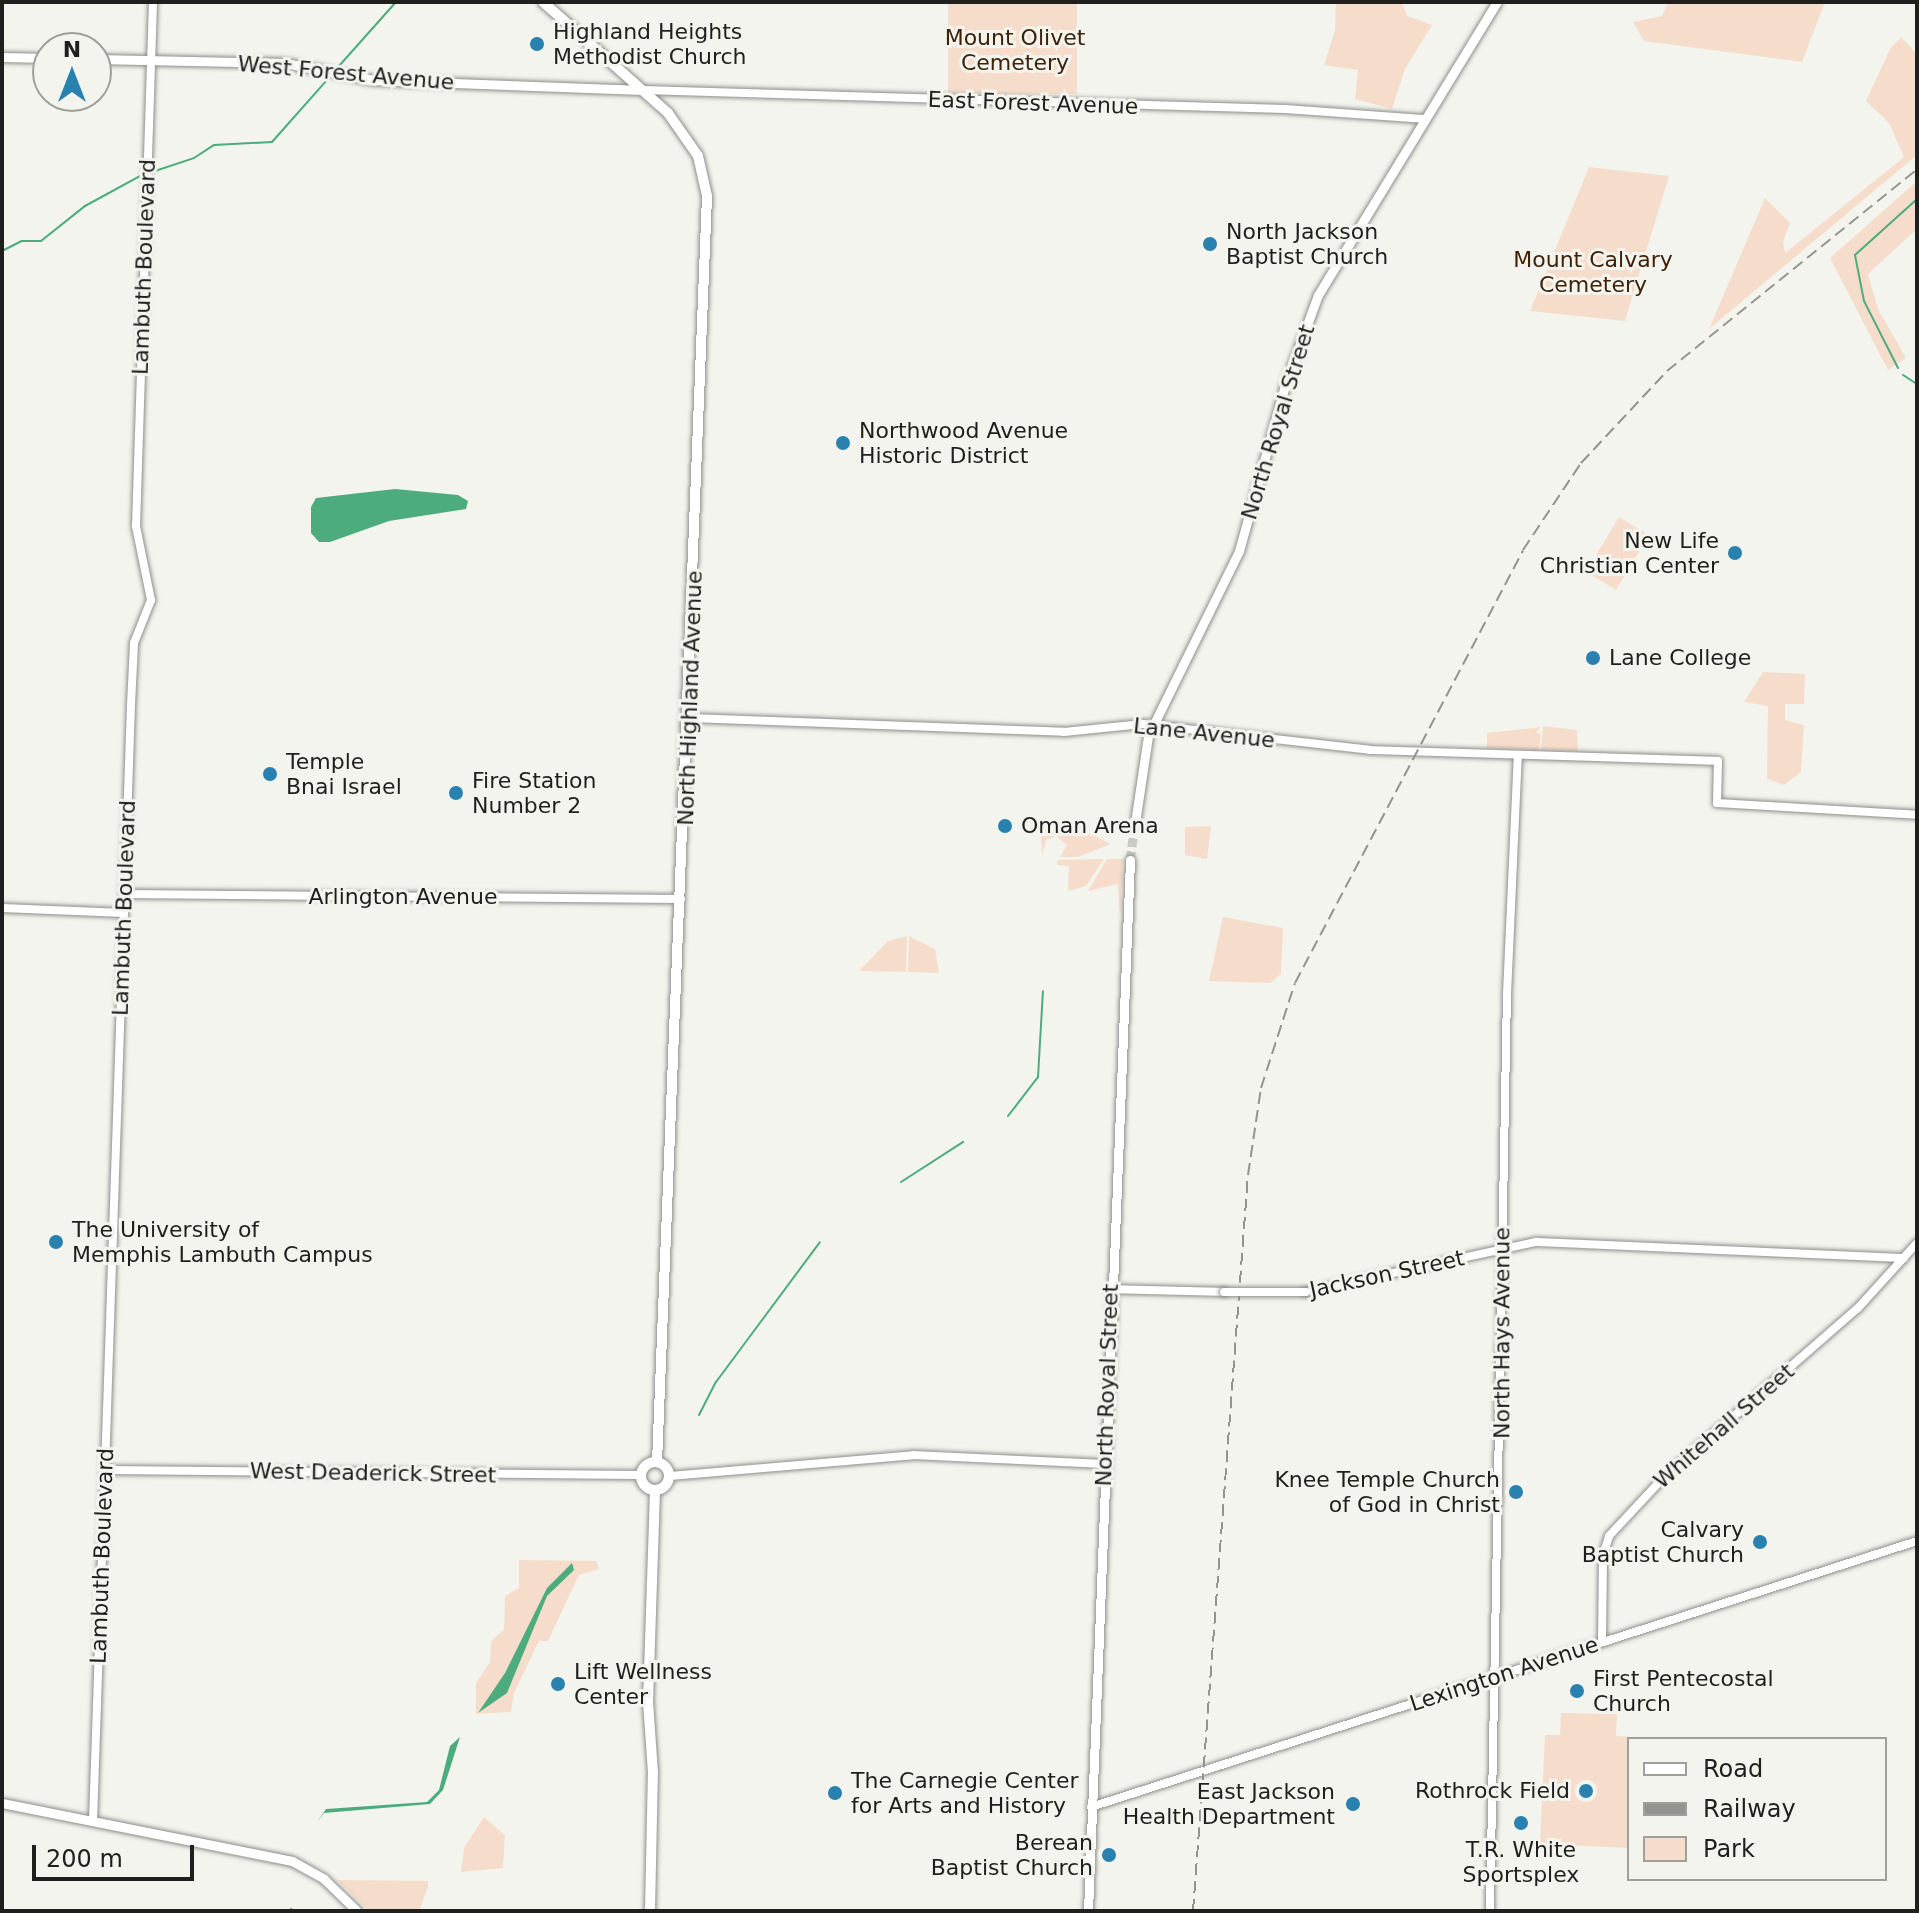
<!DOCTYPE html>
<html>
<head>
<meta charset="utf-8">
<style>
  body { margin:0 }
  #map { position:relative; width:1919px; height:1913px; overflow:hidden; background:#f4f4ef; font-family:"DejaVu Sans",sans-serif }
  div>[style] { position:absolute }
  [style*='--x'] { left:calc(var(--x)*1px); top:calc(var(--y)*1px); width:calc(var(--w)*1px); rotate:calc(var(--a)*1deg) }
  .green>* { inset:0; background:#f6ddcb; transform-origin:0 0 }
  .water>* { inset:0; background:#4cac7d }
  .stream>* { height:2px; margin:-1px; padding:0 1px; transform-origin:1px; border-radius:1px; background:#4cac7d }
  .secondary-tunnel>* { height:9px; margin-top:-4.5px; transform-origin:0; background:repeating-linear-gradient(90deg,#c9c9c5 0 9px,transparent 0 13.5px) }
  .roads { filter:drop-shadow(0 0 2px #8e8f8a) drop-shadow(0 0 2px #8e8f8a) }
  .tertiary>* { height:8px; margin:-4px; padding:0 4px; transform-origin:4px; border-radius:4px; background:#fff }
  .secondary>* { height:9px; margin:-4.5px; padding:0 4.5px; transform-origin:4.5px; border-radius:4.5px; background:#fff }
  .primary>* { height:10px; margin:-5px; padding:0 5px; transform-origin:5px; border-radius:5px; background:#fff }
  .primary>.ring { margin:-5px; padding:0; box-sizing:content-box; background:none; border:10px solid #fff; border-radius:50% }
  .rail>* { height:2px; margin-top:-1px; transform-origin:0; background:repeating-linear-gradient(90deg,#939390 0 12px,transparent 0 18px) }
  .bridges { filter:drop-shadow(0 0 2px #8e8f8a) drop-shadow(0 0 2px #8e8f8a) }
  .tertiary-bridge>* { height:8px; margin:-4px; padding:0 4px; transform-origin:4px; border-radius:4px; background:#fff }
  .dots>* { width:22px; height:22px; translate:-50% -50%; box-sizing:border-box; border:4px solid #f4f4ef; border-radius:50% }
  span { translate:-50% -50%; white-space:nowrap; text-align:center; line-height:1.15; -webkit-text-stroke:6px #f4f4ef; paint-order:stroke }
  .poi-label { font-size:22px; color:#1f1f1e }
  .left { translate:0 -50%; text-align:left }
  .right { translate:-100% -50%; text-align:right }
  .park-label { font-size:22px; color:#3f2208 }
  .street-label { font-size:22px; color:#1f1f1e }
  .frame { position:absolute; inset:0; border:4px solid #1f1f1e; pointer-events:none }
  .legend { position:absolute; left:1627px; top:1737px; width:260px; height:144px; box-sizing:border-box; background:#f4f4ef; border:2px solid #9f9f9b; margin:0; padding:10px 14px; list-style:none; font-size:24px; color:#1f1f1e }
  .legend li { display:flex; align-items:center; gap:16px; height:40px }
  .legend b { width:40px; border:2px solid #9f9f9b }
  .north { position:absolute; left:32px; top:32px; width:80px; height:80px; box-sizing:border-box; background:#f4f4ef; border:2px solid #9f9f9b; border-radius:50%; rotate:0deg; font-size:22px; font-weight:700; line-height:32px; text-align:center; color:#1f1f1e }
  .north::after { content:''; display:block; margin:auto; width:28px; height:36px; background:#2881af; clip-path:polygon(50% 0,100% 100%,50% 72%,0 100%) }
  .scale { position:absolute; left:32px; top:1845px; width:162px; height:36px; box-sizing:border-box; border:4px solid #1f1f1e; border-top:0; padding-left:10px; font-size:24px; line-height:28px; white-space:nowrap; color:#1f1f1e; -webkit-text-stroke:6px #f4f4ef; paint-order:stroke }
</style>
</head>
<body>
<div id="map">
  <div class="green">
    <div style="left:948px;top:2px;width:129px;height:92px"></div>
    <div style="clip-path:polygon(1336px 2px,1402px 2px,1407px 16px,1432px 25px,1405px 69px,1392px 109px,1355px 99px,1358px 70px,1324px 65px,1335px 30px)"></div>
    <div style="clip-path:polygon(1668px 2px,1825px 2px,1802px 62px,1644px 41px,1633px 22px,1662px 16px)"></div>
    <div style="clip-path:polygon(1901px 37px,1917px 54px,1917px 155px,1709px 329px,1765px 198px,1790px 223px,1783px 242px,1785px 253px,1904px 157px,1889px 123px,1866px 101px,1890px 49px)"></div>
    <div style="clip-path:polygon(1589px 167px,1669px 176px,1625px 321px,1530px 311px)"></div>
    <div style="clip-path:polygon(1917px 181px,1917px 229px,1868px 274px,1878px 309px,1906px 358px,1888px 370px,1830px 258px)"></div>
    <div style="left:1619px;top:517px;width:35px;height:64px;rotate:31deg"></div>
    <div style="clip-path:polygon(1763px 672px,1805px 674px,1804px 704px,1785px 704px,1785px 720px,1804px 725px,1801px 772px,1784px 785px,1767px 779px,1768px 706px,1744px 702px)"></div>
    <div style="clip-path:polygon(1543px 726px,1577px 730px,1578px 751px,1541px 750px)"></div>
    <div style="clip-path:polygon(1541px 727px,1536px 732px,1541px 734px,1539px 750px,1487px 748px,1487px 733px)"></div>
    <div style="clip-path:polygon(1211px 826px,1207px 859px,1185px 855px,1185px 827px)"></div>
    <div style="clip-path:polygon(1079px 828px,1111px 844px,1078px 857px,1060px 857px,1067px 845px,1056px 836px,1046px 840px,1042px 856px,1041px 829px)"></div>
    <div style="clip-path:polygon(1104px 859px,1086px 886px,1068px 891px,1069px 866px,1057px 865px,1058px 860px)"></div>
    <div style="clip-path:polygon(1107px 859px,1123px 859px,1120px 916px,1118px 884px,1088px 891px)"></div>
    <div style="clip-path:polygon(1223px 917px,1283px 928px,1281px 974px,1270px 983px,1209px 981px)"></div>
    <div style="clip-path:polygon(907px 936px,906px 972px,859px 971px,888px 941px)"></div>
    <div style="clip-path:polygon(909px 936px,935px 949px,939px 973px,908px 972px)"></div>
    <div style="clip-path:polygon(519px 1560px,596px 1561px,599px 1569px,579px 1575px,548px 1641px,539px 1641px,514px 1693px,511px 1712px,476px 1714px,476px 1683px,490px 1662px,491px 1641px,504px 1630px,505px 1596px,519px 1588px)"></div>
    <div style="clip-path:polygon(1561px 1713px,1617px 1714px,1616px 1736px,1633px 1737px,1629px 1848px,1540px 1844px,1545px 1735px,1560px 1735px)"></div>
    <div style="clip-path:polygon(484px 1817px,505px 1835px,503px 1868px,461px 1872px,464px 1848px)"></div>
    <div style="clip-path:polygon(337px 1880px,428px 1881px,428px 1887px,419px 1911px,369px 1911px)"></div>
  </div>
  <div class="water">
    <div style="clip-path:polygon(395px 489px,458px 495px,468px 501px,466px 509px,389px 521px,330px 542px,319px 542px,311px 533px,311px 507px,316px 498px)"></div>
    <div style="clip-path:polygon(572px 1563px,574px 1570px,547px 1596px,507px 1693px,478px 1713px,505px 1673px,547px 1588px)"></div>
    <div style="clip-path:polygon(460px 1737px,443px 1790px,430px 1804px,324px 1813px,317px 1822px,326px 1809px,427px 1802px,439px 1790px,450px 1746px)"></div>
  </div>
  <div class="stream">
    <div style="--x:339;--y:66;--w:86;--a:-48.3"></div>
    <div style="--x:152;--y:172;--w:44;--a:-18.4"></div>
    <div style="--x:194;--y:158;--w:24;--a:-33"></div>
    <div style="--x:214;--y:145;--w:58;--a:-3"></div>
    <div style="--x:272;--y:142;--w:84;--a:-48.4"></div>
    <div style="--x:2;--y:251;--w:22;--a:-27"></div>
    <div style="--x:22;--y:241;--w:19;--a:0"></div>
    <div style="--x:41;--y:241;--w:56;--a:-38.5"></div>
    <div style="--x:85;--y:206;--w:65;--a:-28.5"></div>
    <div style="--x:1898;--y:368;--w:75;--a:-116.9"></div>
    <div style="--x:1864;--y:301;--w:47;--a:-101.1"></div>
    <div style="--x:1855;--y:255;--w:84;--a:-42.1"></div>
    <div style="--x:1903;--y:375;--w:17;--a:33"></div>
    <div style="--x:1008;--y:1116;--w:49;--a:-52.4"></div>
    <div style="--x:1038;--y:1077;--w:86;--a:-86.7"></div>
    <div style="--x:901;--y:1182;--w:74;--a:-32.8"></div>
    <div style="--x:699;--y:1415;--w:37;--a:-63"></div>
    <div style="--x:716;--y:1382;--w:174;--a:-53.4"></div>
    <div style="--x:289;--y:1911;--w:3;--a:-45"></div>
  </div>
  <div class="secondary-tunnel">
    <div style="--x:1130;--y:860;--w:37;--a:-82"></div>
  </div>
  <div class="roads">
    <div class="tertiary">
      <div style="--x:643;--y:90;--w:642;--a:1.7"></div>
      <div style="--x:1285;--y:109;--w:138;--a:4.1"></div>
      <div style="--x:690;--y:718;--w:374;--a:2.1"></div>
      <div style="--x:1064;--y:732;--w:79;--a:-5.8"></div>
      <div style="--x:1143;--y:724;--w:228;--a:6.5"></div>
      <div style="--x:1370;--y:750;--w:348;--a:1.8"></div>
      <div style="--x:1718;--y:761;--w:42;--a:91.4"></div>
      <div style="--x:1717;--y:803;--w:200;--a:3.4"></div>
      <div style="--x:125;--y:894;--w:556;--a:0.52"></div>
      <div style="--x:2;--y:908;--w:122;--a:2.3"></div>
      <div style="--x:1109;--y:1289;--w:115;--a:1.5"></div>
      <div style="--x:1306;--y:1292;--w:235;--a:-12.3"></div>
      <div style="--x:1536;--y:1242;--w:368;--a:2.5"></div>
      <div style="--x:105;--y:1470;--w:536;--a:0.53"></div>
      <div style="--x:670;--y:1476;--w:244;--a:-4.9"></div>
      <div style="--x:913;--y:1455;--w:191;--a:2.7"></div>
      <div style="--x:1602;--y:1641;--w:86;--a:-89.3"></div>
      <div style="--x:1603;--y:1555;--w:20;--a:-72"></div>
      <div style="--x:1609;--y:1536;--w:81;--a:-47"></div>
      <div style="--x:1664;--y:1477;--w:257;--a:-41.1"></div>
      <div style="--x:1858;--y:1308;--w:88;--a:-47.8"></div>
      <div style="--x:1091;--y:1807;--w:868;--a:-17.85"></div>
      <div style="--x:93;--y:1821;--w:1117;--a:-88.05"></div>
      <div style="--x:131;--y:705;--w:62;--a:-87.2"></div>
      <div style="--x:134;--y:643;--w:46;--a:-68.4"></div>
      <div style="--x:151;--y:600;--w:76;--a:-101.5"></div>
      <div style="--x:136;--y:526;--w:524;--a:-88.14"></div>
      <div style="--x:1490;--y:1911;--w:917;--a:-88.94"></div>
      <div style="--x:1507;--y:994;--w:239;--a:-87.4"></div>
    </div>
    <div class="secondary">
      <div style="--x:2;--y:57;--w:46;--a:1.2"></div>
      <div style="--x:96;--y:59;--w:189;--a:1.2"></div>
      <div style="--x:285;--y:63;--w:90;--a:10.9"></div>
      <div style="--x:373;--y:80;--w:270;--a:2.1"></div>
      <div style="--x:1135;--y:823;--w:88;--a:-81.5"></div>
      <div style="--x:1148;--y:736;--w:206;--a:-63.8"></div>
      <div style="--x:1239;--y:551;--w:172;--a:-74.5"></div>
      <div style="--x:1285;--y:385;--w:96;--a:-69.9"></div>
      <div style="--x:1318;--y:295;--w:343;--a:-58.6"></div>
      <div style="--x:2;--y:1803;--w:296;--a:11.3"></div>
      <div style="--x:292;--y:1861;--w:37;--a:29"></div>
      <div style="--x:324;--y:1879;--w:46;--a:44.1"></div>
      <div style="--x:1088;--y:1911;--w:1052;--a:-87.71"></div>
    </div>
    <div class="primary">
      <div style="--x:543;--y:2;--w:167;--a:41.6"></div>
      <div style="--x:668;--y:113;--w:52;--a:55.1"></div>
      <div style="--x:698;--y:156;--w:41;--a:77.3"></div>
      <div style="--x:707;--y:196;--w:1267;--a:92.26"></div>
      <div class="ring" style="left:641px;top:1462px;width:18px;height:18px"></div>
      <div style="--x:650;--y:1911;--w:138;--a:-88.8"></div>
      <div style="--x:653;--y:1773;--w:71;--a:-94"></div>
      <div style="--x:648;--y:1702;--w:211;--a:-88.1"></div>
    </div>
  </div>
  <div class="rail">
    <div style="--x:1193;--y:1911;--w:738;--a:-85.73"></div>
    <div style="--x:1248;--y:1175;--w:88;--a:-81.5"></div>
    <div style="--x:1261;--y:1088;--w:110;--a:-72.1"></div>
    <div style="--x:1295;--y:983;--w:489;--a:-62.2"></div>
    <div style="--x:1523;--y:550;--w:105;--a:-56.3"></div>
    <div style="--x:1581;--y:463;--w:126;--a:-46.9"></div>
    <div style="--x:1667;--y:371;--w:321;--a:-38.9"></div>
  </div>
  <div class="bridges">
    <div class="tertiary-bridge">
      <div style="--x:1224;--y:1292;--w:82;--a:0"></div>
    </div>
  </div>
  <div class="dots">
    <div style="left:537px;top:44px;background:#2881af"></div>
    <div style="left:1210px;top:244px;background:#2881af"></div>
    <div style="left:843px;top:443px;background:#2881af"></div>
    <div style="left:1735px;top:553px;background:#2881af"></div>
    <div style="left:1593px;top:658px;background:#2881af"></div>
    <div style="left:270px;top:774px;background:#2881af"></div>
    <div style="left:456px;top:793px;background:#2881af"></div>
    <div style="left:1005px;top:826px;background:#2881af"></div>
    <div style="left:56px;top:1242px;background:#2881af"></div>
    <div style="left:1516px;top:1492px;background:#2881af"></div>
    <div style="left:1760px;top:1542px;background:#2881af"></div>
    <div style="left:558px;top:1684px;background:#2881af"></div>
    <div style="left:1577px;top:1691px;background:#2881af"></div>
    <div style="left:1586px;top:1791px;background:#2881af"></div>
    <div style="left:835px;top:1793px;background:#2881af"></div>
    <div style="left:1353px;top:1804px;background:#2881af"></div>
    <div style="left:1521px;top:1823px;background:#2881af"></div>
    <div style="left:1109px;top:1855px;background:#2881af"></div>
  </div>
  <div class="poi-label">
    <span class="left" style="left:553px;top:44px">Highland Heights<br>Methodist Church</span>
    <span class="left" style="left:1226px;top:244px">North Jackson<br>Baptist Church</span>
    <span class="left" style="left:859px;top:443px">Northwood Avenue<br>Historic District</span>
    <span class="right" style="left:1719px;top:553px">New Life<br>Christian Center</span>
    <span class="left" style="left:1609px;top:658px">Lane College</span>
    <span class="left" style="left:286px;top:774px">Temple<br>Bnai Israel</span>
    <span class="left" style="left:472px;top:793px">Fire Station<br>Number 2</span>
    <span class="left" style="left:1021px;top:826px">Oman Arena</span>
    <span class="left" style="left:72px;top:1242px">The University of<br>Memphis Lambuth Campus</span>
    <span class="right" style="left:1500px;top:1492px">Knee Temple Church<br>of God in Christ</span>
    <span class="right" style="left:1744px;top:1542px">Calvary<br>Baptist Church</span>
    <span class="left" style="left:574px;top:1684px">Lift Wellness<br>Center</span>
    <span class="left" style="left:1593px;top:1691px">First Pentecostal<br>Church</span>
    <span class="left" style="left:851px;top:1793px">The Carnegie Center<br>for Arts and History</span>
    <span class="right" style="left:1335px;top:1804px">East Jackson<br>Health Department</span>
    <span class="right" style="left:1570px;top:1791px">Rothrock Field</span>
    <span class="right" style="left:1093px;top:1855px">Berean<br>Baptist Church</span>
    <span style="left:1521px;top:1862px">T.R. White<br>Sportsplex</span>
  </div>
  <div class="park-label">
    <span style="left:1015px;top:50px">Mount Olivet<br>Cemetery</span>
    <span style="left:1593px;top:272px">Mount Calvary<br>Cemetery</span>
  </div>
  <div class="street-label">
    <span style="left:346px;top:73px;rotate:5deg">West Forest Avenue</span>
    <span style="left:1033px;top:103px;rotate:2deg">East Forest Avenue</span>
    <span style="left:144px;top:267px;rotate:-88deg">Lambuth Boulevard</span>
    <span style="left:1278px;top:422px;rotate:-73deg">North Royal Street</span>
    <span style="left:690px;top:698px;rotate:-88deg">North Highland Avenue</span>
    <span style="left:1204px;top:733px;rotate:6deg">Lane Avenue</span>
    <span style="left:403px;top:897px">Arlington Avenue</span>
    <span style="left:124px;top:908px;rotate:-88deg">Lambuth Boulevard</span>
    <span style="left:1387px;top:1274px;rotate:-12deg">Jackson Street</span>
    <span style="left:1502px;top:1333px;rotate:-90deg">North Hays Avenue</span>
    <span style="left:1107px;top:1385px;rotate:-88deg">North Royal Street</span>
    <span style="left:1724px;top:1426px;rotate:-41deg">Whitehall Street</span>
    <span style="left:373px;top:1473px;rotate:1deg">West Deaderick Street</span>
    <span style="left:102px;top:1556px;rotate:-88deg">Lambuth Boulevard</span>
    <span style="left:1504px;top:1674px;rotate:-18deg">Lexington Avenue</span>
  </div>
  <div class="frame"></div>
  <ul class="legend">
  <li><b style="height:10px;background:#fff"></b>Road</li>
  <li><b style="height:10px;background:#939390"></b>Railway</li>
  <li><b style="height:22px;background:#f6ddcb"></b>Park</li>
  </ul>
  <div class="north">N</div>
  <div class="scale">200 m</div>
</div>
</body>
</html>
